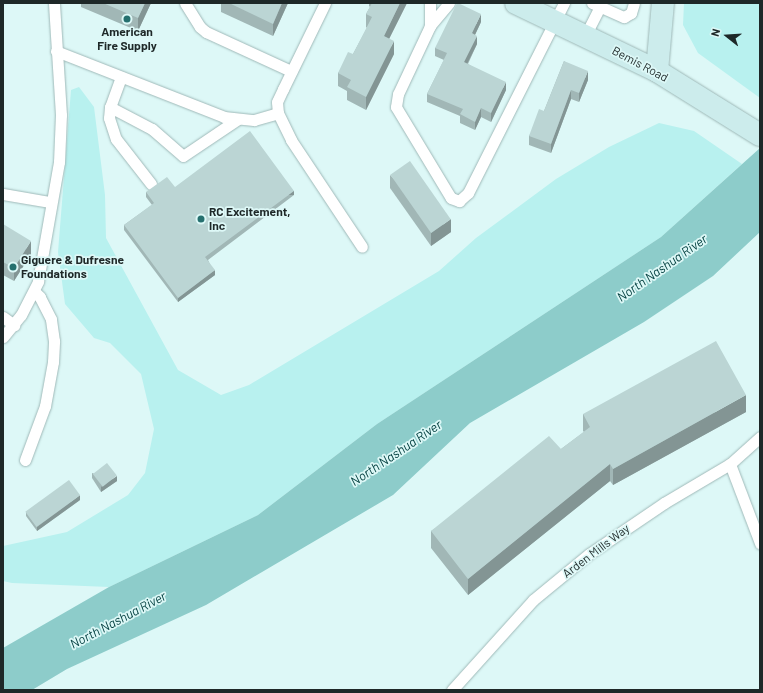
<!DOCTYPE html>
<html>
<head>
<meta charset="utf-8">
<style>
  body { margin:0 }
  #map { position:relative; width:763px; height:693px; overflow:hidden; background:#ddf8f7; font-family:Barlow,sans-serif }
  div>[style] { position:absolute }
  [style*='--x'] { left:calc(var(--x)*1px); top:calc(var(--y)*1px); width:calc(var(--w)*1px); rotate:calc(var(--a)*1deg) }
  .green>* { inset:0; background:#b8f1ef }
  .water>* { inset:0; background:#8dccca }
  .roads { filter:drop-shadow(0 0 1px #9fb9b8) drop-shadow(0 0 1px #9fb9b8) }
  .service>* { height:11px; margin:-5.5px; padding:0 5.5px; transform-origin:5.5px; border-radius:5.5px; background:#fff }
  .secondary>* { height:22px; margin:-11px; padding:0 11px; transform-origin:11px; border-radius:11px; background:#ccecec }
  .wall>* { inset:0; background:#a1b7b6 }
  .shaded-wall>* { inset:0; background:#839594; transform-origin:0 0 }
  .building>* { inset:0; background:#bbd5d4; transform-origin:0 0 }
  .dots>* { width:11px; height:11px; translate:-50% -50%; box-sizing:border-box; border:2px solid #ddf8f7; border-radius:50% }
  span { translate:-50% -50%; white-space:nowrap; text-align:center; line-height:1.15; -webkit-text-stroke:3.5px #ddf8f7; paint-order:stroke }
  .poi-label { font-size:12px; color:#1e2828; font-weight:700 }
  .left { translate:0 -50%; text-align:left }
  .street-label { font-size:12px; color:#1e2828 }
  .water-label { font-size:13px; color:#074343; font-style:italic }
  .frame { position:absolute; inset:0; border:4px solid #1e2828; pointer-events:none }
  .north { position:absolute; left:707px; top:16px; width:40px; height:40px; -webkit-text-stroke:3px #ddf8f7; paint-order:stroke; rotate:287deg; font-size:11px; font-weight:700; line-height:16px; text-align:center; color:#1e2828 }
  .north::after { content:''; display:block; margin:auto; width:14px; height:18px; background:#1e2828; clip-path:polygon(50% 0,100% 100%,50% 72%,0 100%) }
</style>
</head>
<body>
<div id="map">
  <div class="green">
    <div style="clip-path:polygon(684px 3px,760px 3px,760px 98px,698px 53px,683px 25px)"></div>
    <div style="clip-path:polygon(79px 87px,94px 107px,105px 195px,106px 238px,178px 370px,221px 395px,249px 385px,439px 271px,476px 238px,556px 179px,609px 147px,659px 123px,694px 131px,742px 164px,661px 237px,377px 424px,258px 515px,109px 587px,12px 583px,3px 581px,3px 546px,67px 532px,128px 495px,145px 473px,154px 429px,141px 374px,110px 343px,94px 338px,65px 304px,58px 252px,71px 90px)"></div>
  </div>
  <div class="water">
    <div style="clip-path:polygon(760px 148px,760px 232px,713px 276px,644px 322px,470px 423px,393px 495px,206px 605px,67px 669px,32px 690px,3px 690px,3px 648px,109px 587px,258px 515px,377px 424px,661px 237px)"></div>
  </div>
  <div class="roads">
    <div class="service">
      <div style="--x:185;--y:3;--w:28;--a:58"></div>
      <div style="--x:200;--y:27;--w:8;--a:40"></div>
      <div style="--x:206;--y:32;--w:94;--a:24.6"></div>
      <div style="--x:325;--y:3;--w:96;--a:116"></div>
      <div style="--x:283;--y:89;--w:14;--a:115"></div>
      <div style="--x:277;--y:102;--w:11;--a:85"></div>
      <div style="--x:278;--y:113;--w:30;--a:64"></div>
      <div style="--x:291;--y:140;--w:128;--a:56.4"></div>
      <div style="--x:430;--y:3;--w:23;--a:90"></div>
      <div style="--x:449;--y:3;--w:30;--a:130"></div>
      <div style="--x:430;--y:26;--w:75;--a:115.2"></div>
      <div style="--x:398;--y:94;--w:13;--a:99"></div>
      <div style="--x:396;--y:107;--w:106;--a:58.9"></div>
      <div style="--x:451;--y:198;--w:9;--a:21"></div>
      <div style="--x:459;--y:201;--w:12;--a:-42"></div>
      <div style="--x:468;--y:193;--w:213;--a:-63.2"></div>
      <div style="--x:592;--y:3;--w:35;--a:24"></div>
      <div style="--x:624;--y:17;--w:8;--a:-30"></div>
      <div style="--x:631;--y:13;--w:10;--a:-73"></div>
      <div style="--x:585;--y:36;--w:33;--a:-63"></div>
      <div style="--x:56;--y:51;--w:180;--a:21.4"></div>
      <div style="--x:224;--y:117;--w:30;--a:6"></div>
      <div style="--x:254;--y:120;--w:25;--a:-16"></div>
      <div style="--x:121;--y:77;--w:32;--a:110"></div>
      <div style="--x:110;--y:107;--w:11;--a:95"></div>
      <div style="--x:109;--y:118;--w:22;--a:72"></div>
      <div style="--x:116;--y:139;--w:57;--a:52.1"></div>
      <div style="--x:110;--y:107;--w:47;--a:27.6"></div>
      <div style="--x:152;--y:129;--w:41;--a:41.1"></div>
      <div style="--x:183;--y:156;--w:66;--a:-33.9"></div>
      <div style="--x:3;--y:194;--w:48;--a:9.7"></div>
      <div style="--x:3;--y:317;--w:14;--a:36"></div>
      <div style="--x:3;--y:337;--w:28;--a:-51"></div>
      <div style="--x:21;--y:315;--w:38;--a:-63"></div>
      <div style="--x:38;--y:281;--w:121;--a:-80"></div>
      <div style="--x:59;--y:162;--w:47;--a:-87.6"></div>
      <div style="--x:61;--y:115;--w:112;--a:-93.6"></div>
      <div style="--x:25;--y:460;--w:58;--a:-69.7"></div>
      <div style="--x:45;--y:406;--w:45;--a:-79.7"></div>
      <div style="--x:53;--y:362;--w:21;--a:-87"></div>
      <div style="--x:54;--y:341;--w:22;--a:-98"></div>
      <div style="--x:51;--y:319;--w:25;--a:-117"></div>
      <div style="--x:40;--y:297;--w:8;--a:-135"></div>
      <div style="--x:730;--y:464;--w:85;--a:69.2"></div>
      <div style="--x:452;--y:690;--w:121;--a:-48"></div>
      <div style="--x:533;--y:600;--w:72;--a:-39.4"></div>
      <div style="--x:589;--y:554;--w:91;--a:-34.2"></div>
      <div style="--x:664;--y:503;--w:77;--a:-30.6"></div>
      <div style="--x:730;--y:464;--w:40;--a:-42"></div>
    </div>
    <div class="secondary">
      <div style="--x:516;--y:3;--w:157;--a:25.7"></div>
      <div style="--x:657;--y:71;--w:121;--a:31.9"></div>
      <div style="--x:657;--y:71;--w:68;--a:-85"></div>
    </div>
  </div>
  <div class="wall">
    <div style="clip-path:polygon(81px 3px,151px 3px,138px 31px,81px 7px)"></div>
    <div style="clip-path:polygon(221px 3px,288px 3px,273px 36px,221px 12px)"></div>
    <div style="clip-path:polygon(369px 3px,407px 3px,389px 39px,394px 54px,366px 110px,347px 100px,347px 91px,338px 86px,338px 73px,353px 54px,367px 28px,366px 27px,366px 14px,370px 7px,369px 6px)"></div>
    <div style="clip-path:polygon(481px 22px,475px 35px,477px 44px,468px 64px,506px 90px,491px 122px,481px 117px,475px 130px,460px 123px,460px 116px,427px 102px,427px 94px,444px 60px,435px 56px,435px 48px)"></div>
    <div style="clip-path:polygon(564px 61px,588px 80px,579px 102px,571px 99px,551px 153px,529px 145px,529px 136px,544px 111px)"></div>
    <div style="clip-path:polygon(390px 175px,451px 232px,431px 246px,390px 188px)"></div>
    <div style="clip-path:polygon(175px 187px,294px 195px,208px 260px,215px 275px,178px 302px,124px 230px,124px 225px,152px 205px,146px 197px,146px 192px)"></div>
    <div style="clip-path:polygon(3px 224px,31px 254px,14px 281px,3px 275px)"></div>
    <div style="clip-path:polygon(746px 412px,613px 485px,610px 481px,468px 595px,431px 548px,431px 531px,561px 449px,584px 432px,583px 431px,583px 414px)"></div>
    <div style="clip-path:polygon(92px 473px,117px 481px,101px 492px,92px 478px)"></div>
    <div style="clip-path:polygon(80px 500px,37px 531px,26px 516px,26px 512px)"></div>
  </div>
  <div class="shaded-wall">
    <div style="clip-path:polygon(145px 3px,151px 3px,138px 31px,138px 18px)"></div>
    <div style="clip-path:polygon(282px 3px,288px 3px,273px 36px,273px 24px)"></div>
    <div style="clip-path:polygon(400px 3px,407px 3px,384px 49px,384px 36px)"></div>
    <div style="clip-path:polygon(481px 14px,481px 22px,472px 41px,472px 33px)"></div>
    <div style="clip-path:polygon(477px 36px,477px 44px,464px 70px,464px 62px)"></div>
    <div style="clip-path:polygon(394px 41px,394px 54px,366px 110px,366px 97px)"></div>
    <div style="clip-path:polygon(588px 71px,588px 80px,579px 102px,579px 93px)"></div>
    <div style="clip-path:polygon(506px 82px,506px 90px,491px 122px,491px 113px)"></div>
    <div style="clip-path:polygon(571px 90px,571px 99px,551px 153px,551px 144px)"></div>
    <div style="clip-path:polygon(481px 108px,481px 117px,475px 130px,475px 122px)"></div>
    <div style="left:294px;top:191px;width:4px;height:111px;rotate:90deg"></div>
    <div style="clip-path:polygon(451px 219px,451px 232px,431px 246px,431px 233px)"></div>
    <div style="clip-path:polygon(31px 241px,31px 254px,14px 281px,14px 268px)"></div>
    <div style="clip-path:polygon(215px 270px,215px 275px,178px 302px,178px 298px)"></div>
    <div style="clip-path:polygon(746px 395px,746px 412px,613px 485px,613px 469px)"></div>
    <div style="clip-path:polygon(610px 464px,610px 481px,468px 595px,468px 579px)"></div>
    <div style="clip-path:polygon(117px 476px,117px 481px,101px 492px,101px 487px)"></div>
    <div style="clip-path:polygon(80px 495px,80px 500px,37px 531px,37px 527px)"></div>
  </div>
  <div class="building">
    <div style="clip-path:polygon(103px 3px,145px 3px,138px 18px)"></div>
    <div style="clip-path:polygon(229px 3px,282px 3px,273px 24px)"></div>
    <div style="clip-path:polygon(372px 3px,400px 3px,384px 36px,394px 41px,366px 97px,347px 87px,351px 80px,338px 73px,348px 52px,353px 54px,372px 17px,366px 14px)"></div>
    <div style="clip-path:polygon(457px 3px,458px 3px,481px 14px,472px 33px,477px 36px,464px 62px,506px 82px,491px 113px,481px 108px,475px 122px,460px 114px,463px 109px,427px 94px,447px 53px,435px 48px)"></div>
    <div style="clip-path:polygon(564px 61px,588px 71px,579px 93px,571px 90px,551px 144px,529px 136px,539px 109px,544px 111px)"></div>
    <div style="clip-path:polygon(250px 131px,294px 191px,205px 257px,215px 270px,178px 298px,124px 225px,154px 203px,146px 192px,167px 177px,175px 187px)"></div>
    <div style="left:410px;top:161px;width:71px;height:24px;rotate:55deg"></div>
    <div style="clip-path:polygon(3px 224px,31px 241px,14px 268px,3px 262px)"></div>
    <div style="clip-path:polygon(716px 341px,746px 395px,613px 469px,610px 464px,468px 579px,431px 531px,549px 436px,561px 449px,590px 427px,583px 414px)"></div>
    <div style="left:107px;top:463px;width:16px;height:18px;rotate:52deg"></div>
    <div style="left:69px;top:480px;width:19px;height:54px;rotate:54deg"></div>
  </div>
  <div class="dots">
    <div style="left:127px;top:19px;background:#25706f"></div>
    <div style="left:201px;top:219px;background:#25706f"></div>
    <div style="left:13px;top:267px;background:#25706f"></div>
  </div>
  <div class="poi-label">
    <span style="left:127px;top:39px">American<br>Fire Supply</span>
    <span class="left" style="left:209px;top:219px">RC Excitement,<br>Inc</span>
    <span class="left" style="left:21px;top:267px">Giguere &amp; Dufresne<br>Foundations</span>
  </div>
  <div class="street-label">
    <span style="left:640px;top:64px;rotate:28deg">Bemis Road</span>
    <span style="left:596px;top:551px;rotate:-37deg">Arden Mills Way</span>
  </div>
  <div class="water-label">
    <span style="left:662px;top:268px;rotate:-35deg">North Nashua River</span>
    <span style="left:396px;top:453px;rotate:-34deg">North Nashua River</span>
    <span style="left:118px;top:620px;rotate:-28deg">North Nashua River</span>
  </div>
  <div class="frame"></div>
  <div class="north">N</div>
</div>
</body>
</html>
